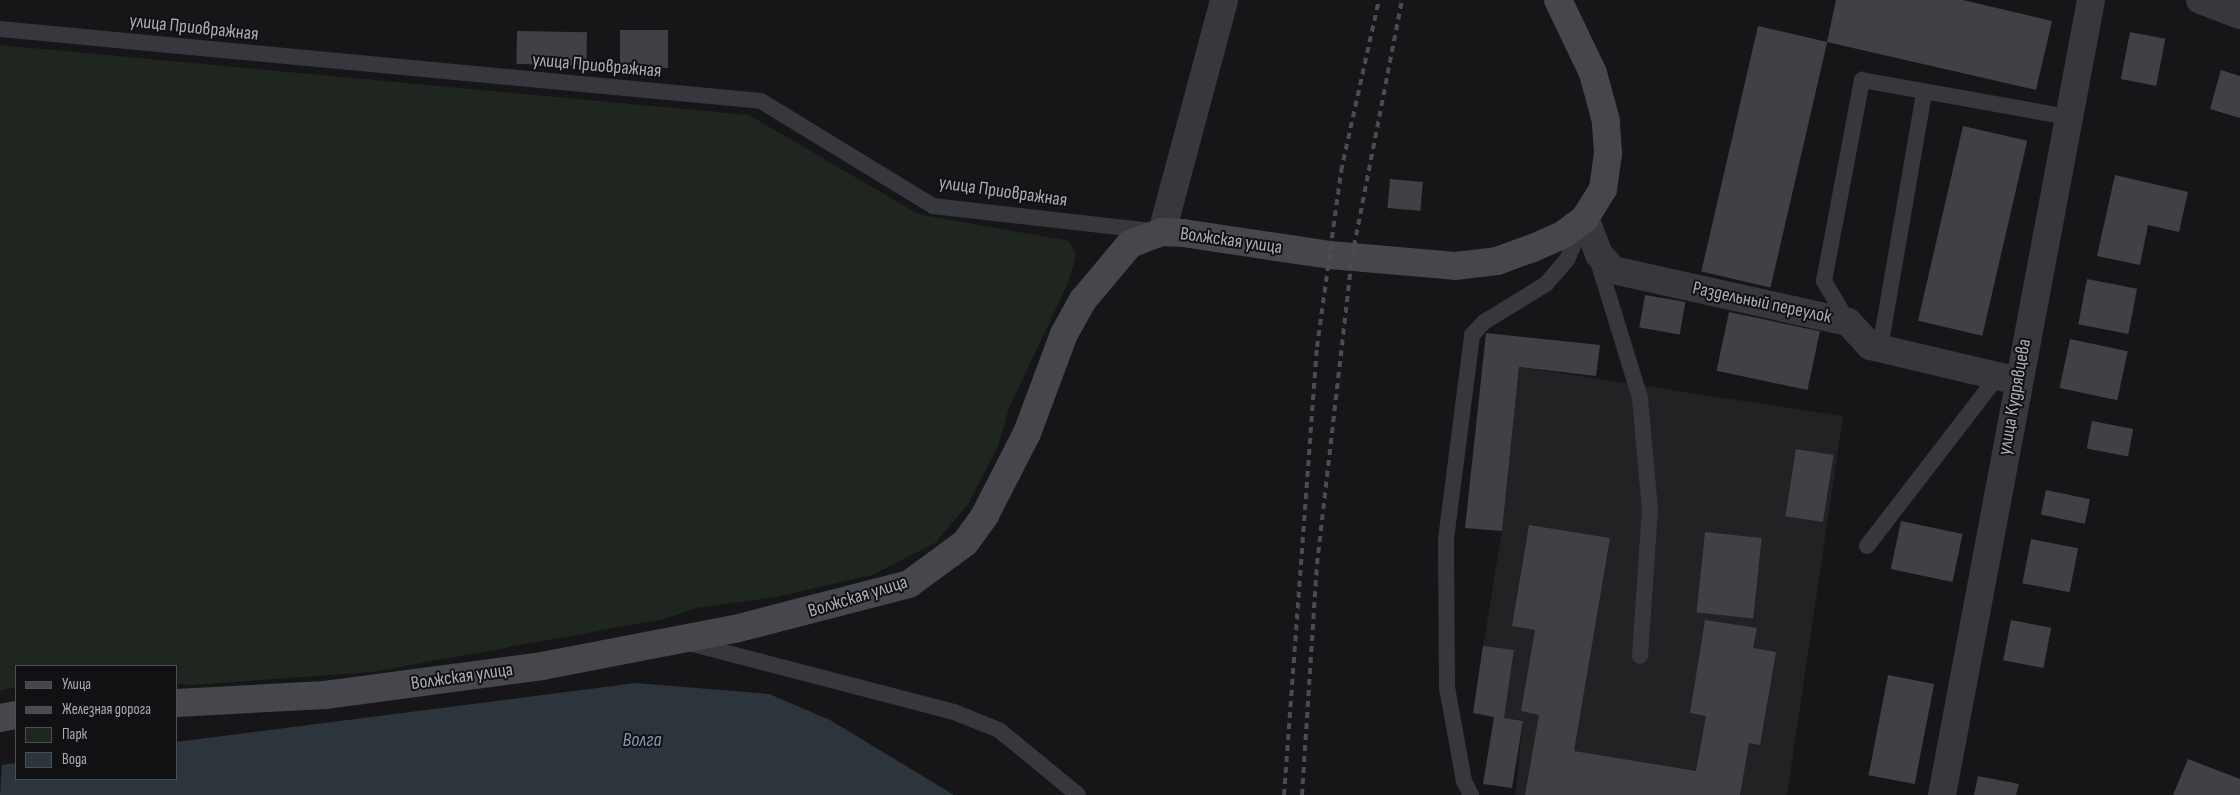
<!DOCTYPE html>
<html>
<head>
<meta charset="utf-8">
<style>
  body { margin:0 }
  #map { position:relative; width:2240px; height:795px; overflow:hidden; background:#161618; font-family:"Sofia Sans Condensed",sans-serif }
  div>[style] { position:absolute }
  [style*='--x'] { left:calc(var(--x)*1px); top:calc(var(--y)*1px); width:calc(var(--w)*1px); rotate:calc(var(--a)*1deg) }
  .built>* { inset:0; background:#222225 }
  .green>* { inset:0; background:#1e261f }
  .water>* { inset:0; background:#2c353c }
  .building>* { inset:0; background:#404145; transform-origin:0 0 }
  .lane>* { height:16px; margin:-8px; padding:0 8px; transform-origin:8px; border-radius:8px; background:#37383d }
  .street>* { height:28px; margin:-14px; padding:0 14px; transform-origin:14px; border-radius:14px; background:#37383d }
  .secondary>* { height:28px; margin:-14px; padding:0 14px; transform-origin:14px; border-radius:14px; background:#45474d }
  .rail>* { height:4px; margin-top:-2px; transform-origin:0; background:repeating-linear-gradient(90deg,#4a4c52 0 6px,transparent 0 11px) }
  span { translate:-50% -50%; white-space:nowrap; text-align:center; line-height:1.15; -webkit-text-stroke:4px #111113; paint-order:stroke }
  .street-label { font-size:19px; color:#a8adb8 }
  .water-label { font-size:20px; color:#7f9bb3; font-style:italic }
  .legend { position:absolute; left:15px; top:665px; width:162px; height:115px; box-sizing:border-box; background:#111113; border:1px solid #4d4f55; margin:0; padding:6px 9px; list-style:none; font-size:15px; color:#a8adb8 }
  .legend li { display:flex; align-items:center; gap:10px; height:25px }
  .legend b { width:25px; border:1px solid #4d4f55 }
</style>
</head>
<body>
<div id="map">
  <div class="built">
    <div style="clip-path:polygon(1519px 367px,1843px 416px,1787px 795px,1515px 795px,1523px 721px,1504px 718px,1514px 651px,1483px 646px,1502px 531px)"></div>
  </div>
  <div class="green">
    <div style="clip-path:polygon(0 45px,749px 115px,918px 214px,1069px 241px,1076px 256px,1068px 283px,1009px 408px,998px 446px,969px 503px,935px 543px,872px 575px,776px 597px,697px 608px,664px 619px,372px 672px,194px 685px,176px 684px,176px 666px,16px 666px,16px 687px,0 691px)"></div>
  </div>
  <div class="water">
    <div style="clip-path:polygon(636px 683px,769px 694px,830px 720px,954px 795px,0 795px,2px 765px,16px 763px,16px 779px,176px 779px,176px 742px)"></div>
  </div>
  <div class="building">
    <div style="clip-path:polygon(1836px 0,1963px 0,2052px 21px,2036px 90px,1827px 42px)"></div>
    <div style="left:1758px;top:26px;width:71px;height:252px;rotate:13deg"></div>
    <div style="left:620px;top:30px;width:48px;height:38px"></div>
    <div style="left:517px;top:31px;width:70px;height:33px;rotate:1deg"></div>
    <div style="left:2130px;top:32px;width:36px;height:48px;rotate:11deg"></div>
    <div style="clip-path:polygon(2221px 70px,2240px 76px,2240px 118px,2210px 109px)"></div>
    <div style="left:1963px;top:126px;width:66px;height:200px;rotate:13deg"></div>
    <div style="clip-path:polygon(2115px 175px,2188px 192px,2179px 232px,2148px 225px,2140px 265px,2097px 256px)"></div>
    <div style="left:1390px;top:179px;width:33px;height:29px;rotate:5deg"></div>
    <div style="left:2087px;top:279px;width:51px;height:46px;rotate:11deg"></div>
    <div style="left:1645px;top:295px;width:41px;height:33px;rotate:10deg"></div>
    <div style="left:1729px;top:312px;width:93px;height:60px;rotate:12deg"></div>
    <div style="clip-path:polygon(1486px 333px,1600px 345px,1596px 376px,1519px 367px,1502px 531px,1465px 528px)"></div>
    <div style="left:2070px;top:339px;width:59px;height:50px;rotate:12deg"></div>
    <div style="left:2092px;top:421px;width:42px;height:28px;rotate:11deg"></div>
    <div style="left:1796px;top:449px;width:38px;height:68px;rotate:9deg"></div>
    <div style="left:2046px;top:490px;width:45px;height:25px;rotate:12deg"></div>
    <div style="left:1901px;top:521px;width:63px;height:49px;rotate:12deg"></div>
    <div style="clip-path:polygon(1529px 525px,1610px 538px,1574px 751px,1696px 771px,1706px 716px,1690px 713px,1705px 620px,1757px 628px,1753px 648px,1776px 652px,1760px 745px,1749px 743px,1740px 795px,1525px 795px,1539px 715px,1521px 711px,1535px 630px,1512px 626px)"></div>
    <div style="left:1705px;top:532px;width:57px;height:81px;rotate:6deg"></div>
    <div style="left:2031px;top:539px;width:48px;height:45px;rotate:11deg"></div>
    <div style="left:2011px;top:620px;width:41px;height:41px;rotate:11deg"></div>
    <div style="clip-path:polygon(1483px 646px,1514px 650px,1504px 718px,1523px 721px,1512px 788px,1483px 784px,1494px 717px,1473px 713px)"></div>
    <div style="left:1888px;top:675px;width:47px;height:102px;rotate:11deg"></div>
    <div style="clip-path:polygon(2188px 759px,2240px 779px,2240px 795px,2173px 795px)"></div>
    <div style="clip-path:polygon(1978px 776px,2019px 784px,2016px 795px,1974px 795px)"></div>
  </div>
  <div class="lane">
    <div style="--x:0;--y:29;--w:764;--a:5.4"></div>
    <div style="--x:761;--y:101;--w:202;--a:31.4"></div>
    <div style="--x:933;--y:206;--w:220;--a:6.5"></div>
    <div style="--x:1597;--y:258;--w:146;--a:72.9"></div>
    <div style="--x:1640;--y:398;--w:111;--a:84.9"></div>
    <div style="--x:1650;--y:509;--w:147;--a:93.9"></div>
    <div style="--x:1848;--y:322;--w:48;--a:-120.3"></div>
    <div style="--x:1824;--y:281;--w:205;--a:-79.3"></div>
    <div style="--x:1862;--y:80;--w:208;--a:10.2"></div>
    <div style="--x:1880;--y:348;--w:260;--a:-80.2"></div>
    <div style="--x:1867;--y:546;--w:215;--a:-52.4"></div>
    <div style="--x:685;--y:642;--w:278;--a:14.6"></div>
    <div style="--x:954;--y:712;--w:48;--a:21.8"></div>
    <div style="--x:999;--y:730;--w:102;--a:39.4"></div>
    <div style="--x:1471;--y:795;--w:16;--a:-117"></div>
    <div style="--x:1464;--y:781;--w:96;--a:-100.3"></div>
    <div style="--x:1447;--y:687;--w:148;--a:-90.4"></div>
    <div style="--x:1446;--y:539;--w:206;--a:-82.7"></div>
    <div style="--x:1472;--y:335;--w:18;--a:-47"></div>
    <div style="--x:1484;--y:322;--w:73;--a:-31.5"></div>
    <div style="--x:1546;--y:284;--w:32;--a:-49"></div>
    <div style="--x:1567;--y:260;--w:40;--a:-66.6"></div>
  </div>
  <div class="street">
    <div style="--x:2200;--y:0;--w:43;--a:20.6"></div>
    <div style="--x:1585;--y:218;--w:39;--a:69"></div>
    <div style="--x:1599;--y:254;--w:21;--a:49"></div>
    <div style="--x:1613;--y:270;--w:241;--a:12.5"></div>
    <div style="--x:1848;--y:322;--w:33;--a:47"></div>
    <div style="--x:1870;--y:346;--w:152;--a:13.3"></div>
    <div style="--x:1162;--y:232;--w:240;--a:-75"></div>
    <div style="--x:1942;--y:795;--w:809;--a:-79.38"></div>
  </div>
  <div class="secondary">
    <div style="--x:176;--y:703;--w:149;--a:-3.1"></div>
    <div style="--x:325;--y:695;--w:219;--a:-7.6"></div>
    <div style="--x:542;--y:666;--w:197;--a:-10.9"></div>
    <div style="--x:735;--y:629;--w:180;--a:-14.5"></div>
    <div style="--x:909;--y:584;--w:69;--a:-36.2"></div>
    <div style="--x:965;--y:543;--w:34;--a:-54"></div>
    <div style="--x:985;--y:515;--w:92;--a:-62.9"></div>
    <div style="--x:1027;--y:433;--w:106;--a:-69.5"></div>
    <div style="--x:1064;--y:334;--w:39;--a:-61"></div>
    <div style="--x:1083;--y:300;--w:73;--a:-50"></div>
    <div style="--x:1130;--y:244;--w:34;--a:-21"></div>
    <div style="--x:1162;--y:232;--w:21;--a:3"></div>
    <div style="--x:1183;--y:233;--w:149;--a:8.5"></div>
    <div style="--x:1330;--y:255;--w:125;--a:5"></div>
    <div style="--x:1455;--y:266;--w:42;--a:-6.8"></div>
    <div style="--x:1497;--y:261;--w:38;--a:-20"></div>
    <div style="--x:1533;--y:248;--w:34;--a:-24"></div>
    <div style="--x:1564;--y:234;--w:26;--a:-37"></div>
    <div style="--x:1585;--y:218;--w:34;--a:-58"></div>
    <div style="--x:1603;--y:189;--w:36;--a:-82"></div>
    <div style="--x:1608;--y:153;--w:32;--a:-94"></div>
    <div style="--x:1606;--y:121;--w:50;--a:-105.2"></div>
    <div style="--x:1593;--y:73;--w:81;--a:-115.6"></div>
    <div style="--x:0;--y:718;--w:16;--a:-11"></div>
  </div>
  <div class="rail">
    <div style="--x:1284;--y:795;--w:449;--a:-85.8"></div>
    <div style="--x:1317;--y:347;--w:178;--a:-82.2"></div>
    <div style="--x:1341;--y:171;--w:175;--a:-77.5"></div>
    <div style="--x:1302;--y:795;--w:231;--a:-86.3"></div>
    <div style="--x:1317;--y:564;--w:309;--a:-83.5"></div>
    <div style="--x:1352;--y:257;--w:262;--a:-79"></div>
  </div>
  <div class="street-label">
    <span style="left:194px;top:28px;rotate:6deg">улица Приовражная</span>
    <span style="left:597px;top:66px;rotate:5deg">улица Приовражная</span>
    <span style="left:1003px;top:192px;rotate:8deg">улица Приовражная</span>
    <span style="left:1231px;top:241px;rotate:8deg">Волжская улица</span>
    <span style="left:1762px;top:303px;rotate:12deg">Раздельный переулок</span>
    <span style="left:2015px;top:397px;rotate:-80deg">улица Кудрявцева</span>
    <span style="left:858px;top:597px;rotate:-17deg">Волжская улица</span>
    <span style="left:462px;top:677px;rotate:-8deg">Волжская улица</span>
  </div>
  <div class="water-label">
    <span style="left:642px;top:740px">Волга</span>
  </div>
  <ul class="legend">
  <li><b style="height:6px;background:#45474d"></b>Улица</li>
  <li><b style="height:6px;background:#4a4c52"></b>Железная дорога</li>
  <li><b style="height:14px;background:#1e261f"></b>Парк</li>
  <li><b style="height:14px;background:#2c353c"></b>Вода</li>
  </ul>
</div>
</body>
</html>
